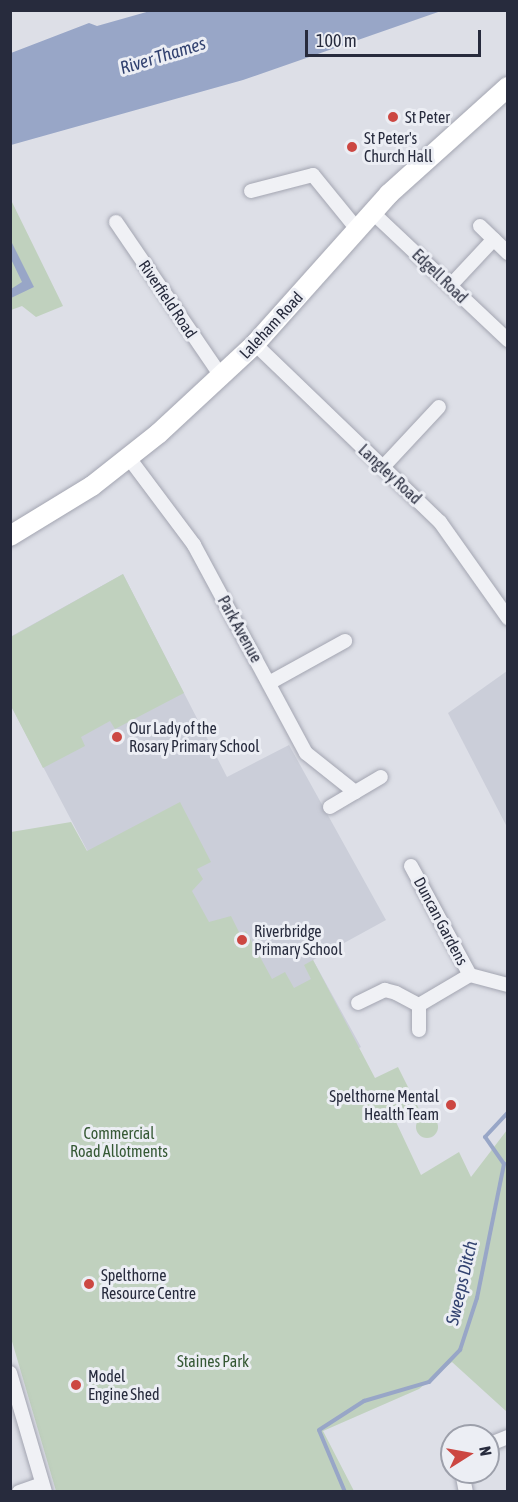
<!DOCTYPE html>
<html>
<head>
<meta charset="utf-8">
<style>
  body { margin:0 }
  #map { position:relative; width:518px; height:1502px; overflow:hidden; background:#dddfe7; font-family:"Asap Condensed",sans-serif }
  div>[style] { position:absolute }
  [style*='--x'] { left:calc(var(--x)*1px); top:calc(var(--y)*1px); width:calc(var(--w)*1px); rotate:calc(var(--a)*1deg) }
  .built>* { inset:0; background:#cbced9 }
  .green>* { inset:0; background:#c0d1be }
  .round { border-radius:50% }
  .water>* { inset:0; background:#98a6c7 }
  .stream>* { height:4px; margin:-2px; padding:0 2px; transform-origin:2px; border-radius:2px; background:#98a6c7 }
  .roads { filter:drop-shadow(0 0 2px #a3a5b1) drop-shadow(0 0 2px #a3a5b1) }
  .minor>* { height:14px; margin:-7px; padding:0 7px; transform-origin:7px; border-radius:7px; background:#f0f1f5 }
  .secondary>* { height:20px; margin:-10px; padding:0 10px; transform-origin:10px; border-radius:10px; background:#fff }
  .dots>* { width:16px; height:16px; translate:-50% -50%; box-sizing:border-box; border:3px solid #eceef4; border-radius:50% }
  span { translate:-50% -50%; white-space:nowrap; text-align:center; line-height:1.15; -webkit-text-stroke:6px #eceef4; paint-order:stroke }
  .poi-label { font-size:16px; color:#272b3d }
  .left { translate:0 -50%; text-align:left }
  .right { translate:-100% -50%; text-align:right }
  .street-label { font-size:16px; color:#272b3d }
  .park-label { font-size:16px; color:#355834 }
  .water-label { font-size:18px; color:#324270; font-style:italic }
  .frame { position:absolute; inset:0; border:12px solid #272b3d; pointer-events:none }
  .north { position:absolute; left:440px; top:1424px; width:60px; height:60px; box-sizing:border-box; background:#eceef4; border:2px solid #9da0ab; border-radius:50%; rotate:79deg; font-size:16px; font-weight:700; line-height:24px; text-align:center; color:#272b3d }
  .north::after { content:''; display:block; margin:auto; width:21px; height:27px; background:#cc4742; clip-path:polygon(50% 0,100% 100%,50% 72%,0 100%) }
  .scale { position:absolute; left:305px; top:30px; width:176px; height:27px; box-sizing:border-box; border:3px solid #272b3d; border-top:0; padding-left:8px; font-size:18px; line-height:21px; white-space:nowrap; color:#272b3d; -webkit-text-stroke:4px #eceef4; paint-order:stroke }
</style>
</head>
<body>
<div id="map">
  <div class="built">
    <div style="clip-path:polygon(123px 574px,227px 777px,289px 745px,386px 920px,313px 960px,361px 1047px,230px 1121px,11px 706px,10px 637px)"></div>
    <div style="clip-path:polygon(507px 671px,507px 827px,448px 713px)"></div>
  </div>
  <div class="green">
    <div style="clip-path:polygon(10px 198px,63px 306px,36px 317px,22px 306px,11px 310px)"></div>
    <div style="clip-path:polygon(123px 574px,184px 693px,115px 729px,110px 721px,81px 737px,85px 746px,43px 768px,11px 706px,11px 637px)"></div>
    <div style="clip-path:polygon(180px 802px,211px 862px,197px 869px,203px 879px,192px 891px,209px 922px,231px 916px,240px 934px,246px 931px,272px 979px,285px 972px,294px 988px,311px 979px,304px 965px,313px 960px,375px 1078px,398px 1067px,419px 1109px,396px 1122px,421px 1175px,459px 1152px,471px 1177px,507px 1130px,507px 1412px,452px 1362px,419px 1389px,323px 1431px,354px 1491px,56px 1491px,11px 1338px,11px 832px,71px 822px,87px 851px)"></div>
    <div class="round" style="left:416px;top:1116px;width:22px;height:22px"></div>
  </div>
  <div class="water">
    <div style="clip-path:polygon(150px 11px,150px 10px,441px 11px,243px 80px,11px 145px,11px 53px,89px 23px,97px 26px)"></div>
    <div style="clip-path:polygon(10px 239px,34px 287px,11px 298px,11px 289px,22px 282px,11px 259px)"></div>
  </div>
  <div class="stream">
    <div style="--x:345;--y:1492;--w:67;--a:-112.8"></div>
    <div style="--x:319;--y:1430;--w:54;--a:-32.8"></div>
    <div style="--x:364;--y:1401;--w:68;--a:-16.3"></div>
    <div style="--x:429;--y:1382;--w:45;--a:-45.9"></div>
    <div style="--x:460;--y:1350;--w:55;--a:-71.9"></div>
    <div style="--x:477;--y:1298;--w:137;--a:-78.6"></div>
    <div style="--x:504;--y:1164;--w:33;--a:-125"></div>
    <div style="--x:485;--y:1137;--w:34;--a:-47"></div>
  </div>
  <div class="roads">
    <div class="minor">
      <div style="--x:251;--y:191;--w:64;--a:-14.5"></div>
      <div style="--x:313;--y:175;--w:68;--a:50.9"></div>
      <div style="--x:372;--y:212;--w:187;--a:43.3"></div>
      <div style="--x:116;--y:222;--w:186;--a:55.7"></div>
      <div style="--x:480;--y:226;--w:39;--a:44"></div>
      <div style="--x:450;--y:286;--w:64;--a:-46.9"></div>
      <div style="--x:255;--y:344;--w:257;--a:43.9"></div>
      <div style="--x:440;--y:522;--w:118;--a:54.7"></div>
      <div style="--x:129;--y:458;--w:109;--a:53.2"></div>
      <div style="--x:194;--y:545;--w:236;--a:61.7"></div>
      <div style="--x:306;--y:753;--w:63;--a:38.5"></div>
      <div style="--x:383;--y:467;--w:82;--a:-47"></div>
      <div style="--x:269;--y:683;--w:87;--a:-28.9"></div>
      <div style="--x:330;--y:807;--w:59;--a:-30.5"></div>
      <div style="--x:411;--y:866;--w:124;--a:61.6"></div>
      <div style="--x:358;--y:1003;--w:30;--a:-26"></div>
      <div style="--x:385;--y:990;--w:11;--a:15"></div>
      <div style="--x:396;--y:993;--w:26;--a:28"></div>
      <div style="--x:419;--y:1005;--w:25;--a:90"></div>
      <div style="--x:419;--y:1005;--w:59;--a:-30.5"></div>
      <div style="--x:470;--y:975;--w:39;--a:15"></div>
      <div style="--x:10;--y:1373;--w:124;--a:73.6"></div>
      <div style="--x:488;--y:1445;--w:22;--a:-22"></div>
      <div style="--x:462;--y:1472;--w:20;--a:79"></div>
      <div style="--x:19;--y:1492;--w:24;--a:-19"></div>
    </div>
    <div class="secondary">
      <div style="--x:10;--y:536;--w:96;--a:-31.4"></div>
      <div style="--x:92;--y:486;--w:85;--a:-38.3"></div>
      <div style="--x:159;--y:433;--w:131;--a:-42.8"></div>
      <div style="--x:255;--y:344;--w:201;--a:-48.2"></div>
      <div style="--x:389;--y:194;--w:160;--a:-42"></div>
    </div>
  </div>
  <div class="dots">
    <div style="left:393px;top:117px;background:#cc4742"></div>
    <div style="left:352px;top:147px;background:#cc4742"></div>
    <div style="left:117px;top:737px;background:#cc4742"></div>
    <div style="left:242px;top:940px;background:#cc4742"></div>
    <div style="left:451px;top:1105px;background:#cc4742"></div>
    <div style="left:89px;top:1284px;background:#cc4742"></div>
    <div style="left:76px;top:1385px;background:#cc4742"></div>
  </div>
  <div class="poi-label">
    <span class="left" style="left:405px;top:117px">St Peter</span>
    <span class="left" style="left:364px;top:147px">St Peter's<br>Church Hall</span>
    <span class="left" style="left:129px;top:737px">Our Lady of the<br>Rosary Primary School</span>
    <span class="left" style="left:254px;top:940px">Riverbridge<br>Primary School</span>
    <span class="right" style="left:439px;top:1105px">Spelthorne Mental<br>Health Team</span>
    <span class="left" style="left:101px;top:1284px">Spelthorne<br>Resource Centre</span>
    <span class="left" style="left:88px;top:1385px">Model<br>Engine Shed</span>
  </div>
  <div class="street-label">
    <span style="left:440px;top:276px;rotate:44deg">Edgell Road</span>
    <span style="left:168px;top:299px;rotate:56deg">Riverfield Road</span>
    <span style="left:271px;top:325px;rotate:-47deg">Laleham Road</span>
    <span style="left:390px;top:474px;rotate:43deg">Langley Road</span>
    <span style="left:240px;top:629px;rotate:61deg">Park Avenue</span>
    <span style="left:441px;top:921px;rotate:62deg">Duncan Gardens</span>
  </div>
  <div class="park-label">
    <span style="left:119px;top:1142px">Commercial<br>Road Allotments</span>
    <span style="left:213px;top:1361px">Staines Park</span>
  </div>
  <div class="water-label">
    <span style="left:163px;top:56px;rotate:-17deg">River Thames</span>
    <span style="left:462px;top:1283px;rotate:-77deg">Sweeps Ditch</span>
  </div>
  <div class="frame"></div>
  <div class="north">N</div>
  <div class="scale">100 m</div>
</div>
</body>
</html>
